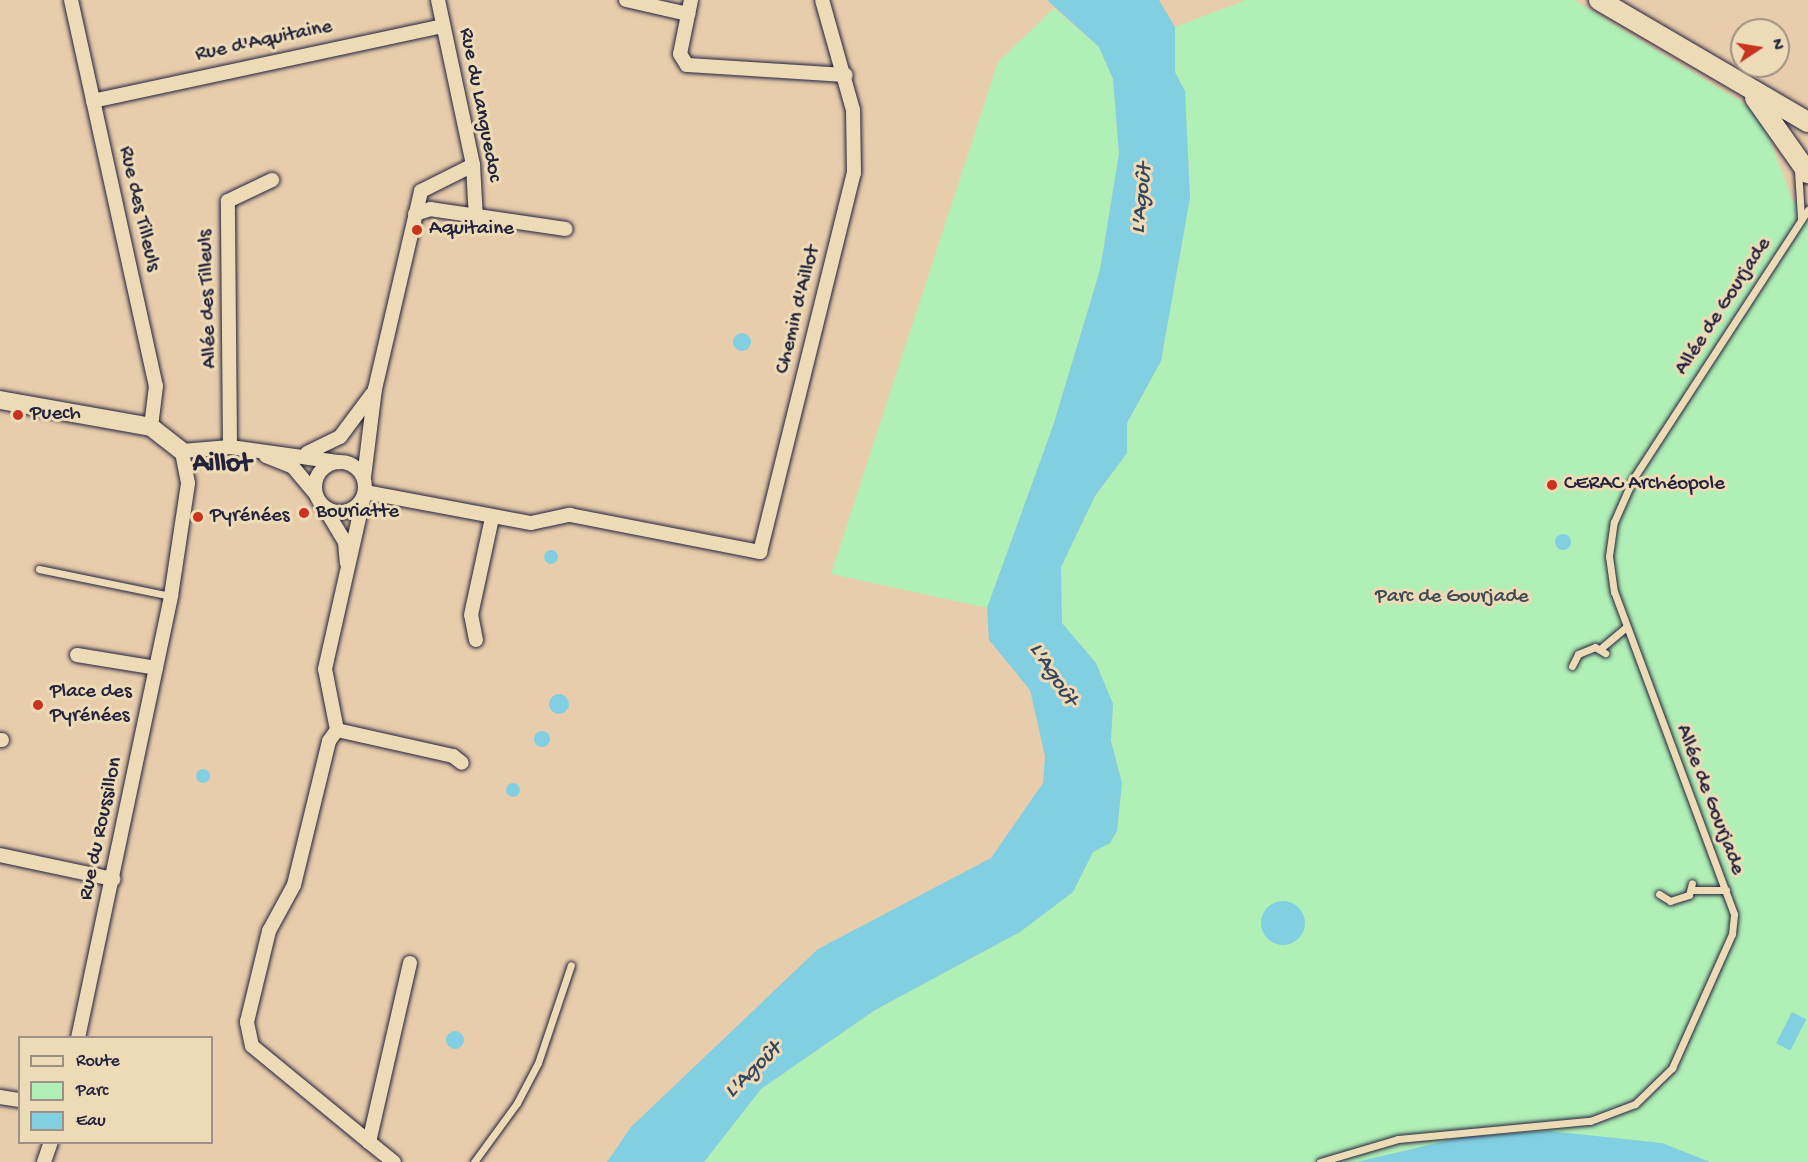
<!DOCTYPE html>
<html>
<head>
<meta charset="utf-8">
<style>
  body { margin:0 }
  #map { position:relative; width:1808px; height:1162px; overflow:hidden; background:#e8cdac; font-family:"Gochi Hand",sans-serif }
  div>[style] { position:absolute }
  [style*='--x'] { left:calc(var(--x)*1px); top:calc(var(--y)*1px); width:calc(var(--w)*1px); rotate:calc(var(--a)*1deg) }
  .green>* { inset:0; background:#b0efb6 }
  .water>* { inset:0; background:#82cfe1; transform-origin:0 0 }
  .round { border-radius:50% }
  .roads { filter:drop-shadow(0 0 2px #22223b) drop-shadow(0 0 2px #22223b) }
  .service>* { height:7px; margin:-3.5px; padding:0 3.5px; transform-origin:3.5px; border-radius:3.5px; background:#eddbb8 }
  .minor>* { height:14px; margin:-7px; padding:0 7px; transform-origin:7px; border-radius:7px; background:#eddbb8 }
  .minor>.ring { margin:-7px; padding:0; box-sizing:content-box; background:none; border:14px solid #eddbb8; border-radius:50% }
  .tertiary>* { height:18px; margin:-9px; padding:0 9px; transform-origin:9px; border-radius:9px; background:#eddbb8 }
  .secondary>* { height:20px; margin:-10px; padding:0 10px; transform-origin:10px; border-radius:10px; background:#eddbb8 }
  .dots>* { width:16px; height:16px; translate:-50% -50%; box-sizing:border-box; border:3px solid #eddbb8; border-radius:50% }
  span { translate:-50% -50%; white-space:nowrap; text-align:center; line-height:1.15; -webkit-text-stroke:6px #eddbb8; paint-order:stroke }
  .street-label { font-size:21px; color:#22223b }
  .poi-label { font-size:21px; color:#22223b }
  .left { translate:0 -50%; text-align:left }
  .park-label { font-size:21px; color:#3e4b54 }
  .water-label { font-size:22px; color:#35455c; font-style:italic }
  .district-label { font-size:27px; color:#22223b; font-weight:700 }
  .legend { position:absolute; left:18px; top:1036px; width:195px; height:108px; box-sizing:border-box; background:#eddbb8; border:2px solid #9c9186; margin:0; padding:8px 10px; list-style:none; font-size:18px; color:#22223b }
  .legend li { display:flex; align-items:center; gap:12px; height:30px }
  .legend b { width:30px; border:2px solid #9c9186 }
  .north { position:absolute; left:1730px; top:18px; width:60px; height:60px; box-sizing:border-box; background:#eddbb8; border:2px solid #9c9186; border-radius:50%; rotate:78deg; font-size:16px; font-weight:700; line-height:24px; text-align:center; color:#22223b }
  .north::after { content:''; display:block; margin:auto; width:21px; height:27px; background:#c8321e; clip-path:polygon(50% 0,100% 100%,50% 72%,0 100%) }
</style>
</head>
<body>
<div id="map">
  <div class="green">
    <div style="clip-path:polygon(1246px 0,1574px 0,1760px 113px,1792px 199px,1808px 212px,1808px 1162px,1710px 1162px,1659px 1143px,1655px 1162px,704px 1162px,761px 1089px,875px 1010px,1020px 932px,1072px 892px,1093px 852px,1110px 843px,1117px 831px,1122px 783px,1111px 741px,1113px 704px,1096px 663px,1062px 623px,1061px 567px,1095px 496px,1127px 453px,1127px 423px,1161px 361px,1190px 198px,1185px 91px,1175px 72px,1175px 27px)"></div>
    <div style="clip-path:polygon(1054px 8px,1099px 47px,1113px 79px,1119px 154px,1100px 270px,1053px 426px,987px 608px,831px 574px,998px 62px)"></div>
  </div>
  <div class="water">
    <div style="clip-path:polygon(1047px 0,1159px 0,1175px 27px,1175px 72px,1185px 91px,1190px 198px,1161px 361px,1127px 423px,1127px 453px,1095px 496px,1061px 567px,1062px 623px,1096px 663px,1113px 704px,1111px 741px,1122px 783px,1117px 831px,1110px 843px,1093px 852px,1073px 892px,1020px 932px,875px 1010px,761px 1089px,704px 1162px,607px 1162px,631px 1127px,818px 949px,991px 858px,1043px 783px,1045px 756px,1030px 690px,989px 640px,987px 608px,1053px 426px,1100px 270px,1119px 154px,1113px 79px,1099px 47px)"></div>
    <div class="round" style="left:733px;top:333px;width:18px;height:18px"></div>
    <div class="round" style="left:1555px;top:534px;width:16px;height:16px"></div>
    <div class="round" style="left:544px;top:550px;width:14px;height:14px"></div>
    <div class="round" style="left:549px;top:694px;width:20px;height:20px"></div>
    <div class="round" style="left:534px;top:731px;width:16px;height:16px"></div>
    <div class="round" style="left:196px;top:769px;width:14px;height:14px"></div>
    <div class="round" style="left:506px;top:783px;width:14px;height:14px"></div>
    <div class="round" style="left:1261px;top:901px;width:44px;height:44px"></div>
    <div style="left:1792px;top:1012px;width:16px;height:35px;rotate:27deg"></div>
    <div class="round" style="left:446px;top:1031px;width:18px;height:18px"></div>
    <div style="clip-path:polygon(1549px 1131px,1662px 1143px,1710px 1162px,1357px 1162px,1462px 1137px)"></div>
  </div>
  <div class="roads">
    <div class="service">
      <div style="--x:1798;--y:170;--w:48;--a:86.4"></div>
      <div style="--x:39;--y:569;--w:135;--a:11.6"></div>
      <div style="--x:1600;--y:649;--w:33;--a:-40"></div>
      <div style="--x:1572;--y:666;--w:13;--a:-63"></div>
      <div style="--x:1578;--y:654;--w:18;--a:-22"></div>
      <div style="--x:1595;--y:647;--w:12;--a:31"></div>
      <div style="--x:1693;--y:890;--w:33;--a:0"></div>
      <div style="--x:1659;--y:894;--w:13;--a:32"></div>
      <div style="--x:1670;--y:901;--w:20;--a:-18"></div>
      <div style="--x:1689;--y:895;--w:12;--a:-76"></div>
      <div style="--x:474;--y:1162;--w:73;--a:-53.9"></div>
      <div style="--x:517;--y:1103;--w:45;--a:-62.3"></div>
      <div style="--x:538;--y:1063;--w:103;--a:-71.4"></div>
      <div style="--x:1320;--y:1162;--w:81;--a:-16.4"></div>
      <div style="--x:1398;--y:1139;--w:193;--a:-5.4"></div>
      <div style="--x:1590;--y:1121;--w:48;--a:-20.7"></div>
      <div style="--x:1635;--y:1104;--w:52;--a:-44.2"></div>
      <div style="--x:1672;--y:1068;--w:147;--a:-65.9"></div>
      <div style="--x:1732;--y:934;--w:20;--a:-84"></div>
      <div style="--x:1734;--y:914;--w:344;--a:-110.4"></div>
      <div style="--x:1614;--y:592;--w:36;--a:-98"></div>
      <div style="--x:1609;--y:556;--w:34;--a:-82"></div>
      <div style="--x:1614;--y:522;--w:47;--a:-66.2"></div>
      <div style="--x:1633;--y:479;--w:321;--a:-57"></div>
    </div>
    <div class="minor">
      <div style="--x:71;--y:0;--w:395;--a:77.6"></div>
      <div style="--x:156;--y:386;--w:41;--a:97"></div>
      <div style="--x:438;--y:0;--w:169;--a:78"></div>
      <div style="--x:473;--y:165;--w:53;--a:86.8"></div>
      <div style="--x:626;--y:0;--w:64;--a:12.7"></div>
      <div style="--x:691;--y:0;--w:55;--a:101.5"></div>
      <div style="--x:680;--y:54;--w:13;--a:58"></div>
      <div style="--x:687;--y:65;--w:159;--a:3.6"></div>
      <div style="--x:93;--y:101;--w:358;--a:-12.1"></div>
      <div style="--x:415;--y:214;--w:16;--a:-18"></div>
      <div style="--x:430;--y:209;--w:137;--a:8.4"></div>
      <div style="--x:230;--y:447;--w:246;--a:-90.5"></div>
      <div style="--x:228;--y:201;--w:49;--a:-25.5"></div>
      <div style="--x:307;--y:453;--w:37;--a:-26"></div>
      <div style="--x:340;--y:437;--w:54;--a:-53.3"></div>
      <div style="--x:266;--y:456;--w:29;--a:22"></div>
      <div style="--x:293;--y:467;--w:35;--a:50"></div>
      <div class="ring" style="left:315px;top:462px;width:36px;height:36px"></div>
      <div style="--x:364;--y:477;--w:89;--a:-82.9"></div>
      <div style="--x:375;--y:389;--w:203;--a:-76.9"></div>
      <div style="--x:421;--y:191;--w:58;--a:-26.6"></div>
      <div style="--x:324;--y:507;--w:41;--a:59"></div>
      <div style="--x:345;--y:542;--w:21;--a:85"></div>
      <div style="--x:476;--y:640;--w:25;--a:-101"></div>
      <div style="--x:471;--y:615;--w:99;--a:-77.8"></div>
      <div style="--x:77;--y:655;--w:80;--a:9.3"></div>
      <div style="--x:337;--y:730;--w:119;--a:12.6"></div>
      <div style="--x:453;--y:756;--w:11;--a:38"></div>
      <div style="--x:0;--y:740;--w:2;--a:0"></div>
      <div style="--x:0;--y:855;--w:116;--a:12"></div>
      <div style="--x:410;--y:963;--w:184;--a:102.9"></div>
      <div style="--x:369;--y:1142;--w:151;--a:-140.6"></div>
      <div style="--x:252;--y:1046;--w:25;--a:-102"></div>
      <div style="--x:247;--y:1022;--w:94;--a:-76.4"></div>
      <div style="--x:269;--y:931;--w:52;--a:-61.5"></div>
      <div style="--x:294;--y:885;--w:148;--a:-76.3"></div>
      <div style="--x:329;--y:741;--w:14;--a:-54"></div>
      <div style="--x:337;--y:730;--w:62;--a:-101.1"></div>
      <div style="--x:325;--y:669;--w:181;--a:-77.3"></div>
      <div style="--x:365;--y:492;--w:169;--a:10.6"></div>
      <div style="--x:531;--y:523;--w:40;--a:-12"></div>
      <div style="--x:570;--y:515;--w:194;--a:11"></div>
      <div style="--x:760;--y:552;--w:390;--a:-76.1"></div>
      <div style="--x:854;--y:173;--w:63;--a:-90.9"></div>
      <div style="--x:853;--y:110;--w:114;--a:-105.7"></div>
      <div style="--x:78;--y:1038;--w:452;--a:-78.1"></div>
      <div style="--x:171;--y:596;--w:114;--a:-81.4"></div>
      <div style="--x:188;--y:483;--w:33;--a:-101"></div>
      <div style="--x:182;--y:451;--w:48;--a:-4.8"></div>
      <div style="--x:230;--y:447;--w:109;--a:7.9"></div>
      <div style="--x:0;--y:1097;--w:20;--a:9"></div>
      <div style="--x:369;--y:1142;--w:32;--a:39"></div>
      <div style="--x:44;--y:1162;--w:21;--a:-71"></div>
    </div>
    <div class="tertiary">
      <div style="--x:0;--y:400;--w:153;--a:10.1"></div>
      <div style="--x:151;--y:427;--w:39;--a:38"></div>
    </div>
    <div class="secondary">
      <div style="--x:1599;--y:0;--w:242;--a:30.3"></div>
      <div style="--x:1755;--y:98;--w:92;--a:54.8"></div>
    </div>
  </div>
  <div class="dots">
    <div style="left:417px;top:230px;background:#c8321e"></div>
    <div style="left:18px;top:415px;background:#c8321e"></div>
    <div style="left:1552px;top:485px;background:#c8321e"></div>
    <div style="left:304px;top:513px;background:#c8321e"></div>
    <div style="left:198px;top:517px;background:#c8321e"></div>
    <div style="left:38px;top:705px;background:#c8321e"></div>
  </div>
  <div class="street-label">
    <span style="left:264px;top:42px;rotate:-12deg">Rue d'Aquitaine</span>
    <span style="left:479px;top:105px;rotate:79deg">Rue du Languedoc</span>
    <span style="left:138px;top:209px;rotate:77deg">Rue des Tilleuls</span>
    <span style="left:209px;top:299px;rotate:-92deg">Allée des Tilleuls</span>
    <span style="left:1724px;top:307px;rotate:-57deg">Allée de Gourjade</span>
    <span style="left:799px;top:310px;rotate:-76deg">Chemin d'Aillot</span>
    <span style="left:1709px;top:800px;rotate:69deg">Allée de Gourjade</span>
    <span style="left:102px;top:829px;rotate:-78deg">Rue du Roussillon</span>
  </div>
  <div class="poi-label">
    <span class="left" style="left:429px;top:230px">Aquitaine</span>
    <span class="left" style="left:30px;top:415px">Puech</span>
    <span class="left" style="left:1564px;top:485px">CERAC Archéopole</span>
    <span class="left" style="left:316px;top:513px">Bouriatte</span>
    <span class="left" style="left:210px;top:517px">Pyrénées</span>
    <span class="left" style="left:50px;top:705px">Place des<br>Pyrénées</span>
  </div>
  <div class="park-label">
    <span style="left:1452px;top:598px">Parc de Gourjade</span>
  </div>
  <div class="water-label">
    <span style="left:1143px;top:199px;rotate:-84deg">L'Agoût</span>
    <span style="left:1052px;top:675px;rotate:57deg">L'Agoût</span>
    <span style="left:754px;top:1071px;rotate:-44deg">L'Agoût</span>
  </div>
  <div class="district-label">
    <span style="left:222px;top:466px">Aillot</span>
  </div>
  <ul class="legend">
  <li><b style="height:8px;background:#eddbb8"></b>Route</li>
  <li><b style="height:16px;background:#b0efb6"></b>Parc</li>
  <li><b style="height:16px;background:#82cfe1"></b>Eau</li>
  </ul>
  <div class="north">N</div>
</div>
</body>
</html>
